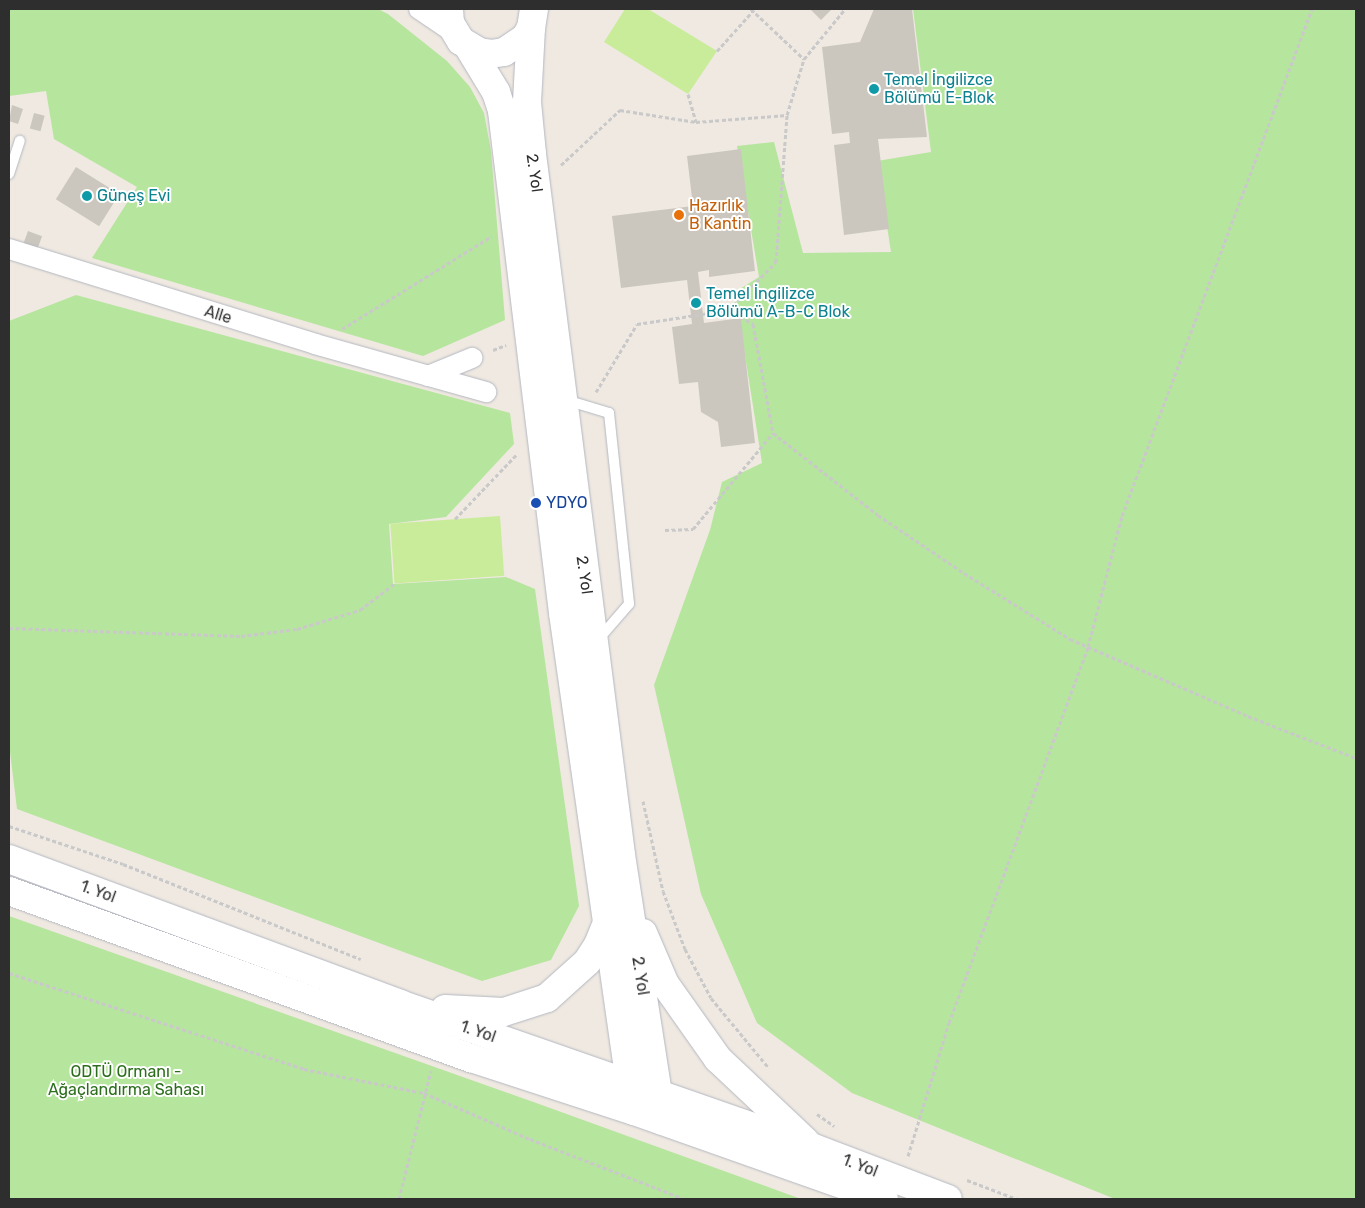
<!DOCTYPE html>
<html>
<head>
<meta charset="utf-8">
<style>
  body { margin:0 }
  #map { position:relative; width:1365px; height:1208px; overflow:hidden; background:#efe9e1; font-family:Rubik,sans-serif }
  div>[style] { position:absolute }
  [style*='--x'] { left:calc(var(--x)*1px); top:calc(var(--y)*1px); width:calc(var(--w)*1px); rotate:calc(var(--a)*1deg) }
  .green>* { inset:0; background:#b6e59e }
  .pitch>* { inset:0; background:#c9ec9a; transform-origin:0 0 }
  .building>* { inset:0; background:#cbc7bf; transform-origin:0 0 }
  .path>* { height:3px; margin-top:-1.5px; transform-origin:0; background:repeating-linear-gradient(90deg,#c9c9c9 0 4px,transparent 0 6.5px) }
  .roads { filter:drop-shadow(0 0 1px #b4b7c1) drop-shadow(0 0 1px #b4b7c1) }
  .lane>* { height:10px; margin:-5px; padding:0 5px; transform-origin:5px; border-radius:5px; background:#fff }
  .street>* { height:20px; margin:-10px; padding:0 10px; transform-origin:10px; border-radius:10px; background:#fff }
  .secondary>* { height:28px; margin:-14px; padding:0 14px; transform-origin:14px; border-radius:14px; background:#fff }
  .dots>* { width:14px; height:14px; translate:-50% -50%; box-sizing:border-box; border:2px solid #fff; border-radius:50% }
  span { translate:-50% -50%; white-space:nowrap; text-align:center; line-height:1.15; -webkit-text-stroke:4px #fff; paint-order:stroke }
  .culture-label { font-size:16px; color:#0d838f }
  .left { translate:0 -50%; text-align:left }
  .street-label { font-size:16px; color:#2e2e2e }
  .food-label { font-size:16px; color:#c56008 }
  .transit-label { font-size:16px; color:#164399 }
  .park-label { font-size:16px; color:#2c6e1b }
  .frame { position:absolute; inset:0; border:10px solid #2e2e2e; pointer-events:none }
</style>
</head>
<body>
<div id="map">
  <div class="green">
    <div style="clip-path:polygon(9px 9px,378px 9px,388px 14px,447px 61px,470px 87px,484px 113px,491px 151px,505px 320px,423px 356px,92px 258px,137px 187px,54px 139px,46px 91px,9px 96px)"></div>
    <div style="clip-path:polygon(913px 9px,1356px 9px,1356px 1199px,1115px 1199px,852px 1093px,757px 1023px,701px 894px,654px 685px,710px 530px,722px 482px,762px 463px,735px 292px,759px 277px,737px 146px,774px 142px,803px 253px,891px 252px,877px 161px,931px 152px)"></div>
    <div style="clip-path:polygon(76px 295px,510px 413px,514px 444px,446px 517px,389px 524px,393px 584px,506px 577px,535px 589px,579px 906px,551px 960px,482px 981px,17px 809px,9px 744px,9px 321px)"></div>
    <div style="clip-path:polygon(9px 916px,539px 1104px,801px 1199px,9px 1199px)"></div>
  </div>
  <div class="pitch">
    <div style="clip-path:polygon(625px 9px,648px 9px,717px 51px,688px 94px,604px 42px)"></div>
    <div style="left:500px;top:516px;width:60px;height:110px;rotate:86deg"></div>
  </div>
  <div class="building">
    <div style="clip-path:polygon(810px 9px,832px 9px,821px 20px)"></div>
    <div style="clip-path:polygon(874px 9px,912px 9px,927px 137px,878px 139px,889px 229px,844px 235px,834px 145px,850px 143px,849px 132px,832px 134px,822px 47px,860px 42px)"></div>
    <div style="clip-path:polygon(12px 105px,23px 109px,18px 124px,9px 121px)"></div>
    <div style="left:34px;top:113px;width:11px;height:16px;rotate:15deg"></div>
    <div style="clip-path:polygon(741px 149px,755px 271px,709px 277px,709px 270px,698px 272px,704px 323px,741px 318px,755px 443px,721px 447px,718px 422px,701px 412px,698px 382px,679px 384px,672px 327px,692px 324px,687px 280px,621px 288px,612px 216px,693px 206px,687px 156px)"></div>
    <div style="left:76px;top:167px;width:51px;height:38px;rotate:32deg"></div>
    <div style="left:28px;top:231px;width:15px;height:15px;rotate:20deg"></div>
  </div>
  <div class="path">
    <div style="--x:751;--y:9;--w:73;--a:43.3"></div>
    <div style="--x:804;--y:59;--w:65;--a:-50.6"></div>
    <div style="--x:717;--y:51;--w:54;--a:-48"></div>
    <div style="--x:688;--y:94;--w:29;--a:74"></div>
    <div style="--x:561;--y:165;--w:81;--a:-43"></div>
    <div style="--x:620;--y:110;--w:77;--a:9"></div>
    <div style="--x:696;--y:122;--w:91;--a:-4.4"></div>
    <div style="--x:729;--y:310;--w:28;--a:30"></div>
    <div style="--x:753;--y:324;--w:111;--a:79.6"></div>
    <div style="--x:342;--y:329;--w:176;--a:-31.8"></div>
    <div style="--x:493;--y:350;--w:14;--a:-21"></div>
    <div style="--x:596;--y:392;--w:79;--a:-58.9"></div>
    <div style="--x:637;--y:324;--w:93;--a:-8.7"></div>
    <div style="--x:729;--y:310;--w:67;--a:-45.6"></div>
    <div style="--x:776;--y:262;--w:147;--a:-85.7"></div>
    <div style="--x:787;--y:115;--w:59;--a:-73.1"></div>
    <div style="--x:455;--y:519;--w:91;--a:-46.3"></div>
    <div style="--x:665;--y:530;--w:28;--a:-2"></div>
    <div style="--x:693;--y:529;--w:125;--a:-50.2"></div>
    <div style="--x:773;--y:433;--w:133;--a:38"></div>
    <div style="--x:878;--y:515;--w:104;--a:34"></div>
    <div style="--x:964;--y:573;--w:125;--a:31.9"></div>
    <div style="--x:1070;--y:639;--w:194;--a:23.4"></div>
    <div style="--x:1248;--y:716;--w:116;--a:21.3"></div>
    <div style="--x:9;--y:628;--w:232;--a:2"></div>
    <div style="--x:241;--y:636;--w:56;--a:-7.1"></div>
    <div style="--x:297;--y:629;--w:66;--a:-16.8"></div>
    <div style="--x:360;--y:610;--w:43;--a:-37.4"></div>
    <div style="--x:643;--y:801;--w:92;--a:77.5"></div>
    <div style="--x:663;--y:891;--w:62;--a:69.2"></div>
    <div style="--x:685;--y:949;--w:55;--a:62"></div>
    <div style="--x:711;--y:998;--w:91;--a:50.4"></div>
    <div style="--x:9;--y:826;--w:120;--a:18.4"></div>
    <div style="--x:123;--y:864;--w:256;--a:21.8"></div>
    <div style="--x:9;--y:973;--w:310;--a:18"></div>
    <div style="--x:304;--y:1069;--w:122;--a:11.3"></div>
    <div style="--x:424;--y:1093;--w:116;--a:23.5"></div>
    <div style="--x:530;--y:1139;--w:166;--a:21.2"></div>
    <div style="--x:817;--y:1114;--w:21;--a:35"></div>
    <div style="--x:908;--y:1156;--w:139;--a:-72.9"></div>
    <div style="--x:949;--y:1023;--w:401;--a:-69.7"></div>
    <div style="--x:1088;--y:647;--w:135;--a:-75.5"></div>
    <div style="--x:1122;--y:516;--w:541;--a:-69.46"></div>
    <div style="--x:967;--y:1180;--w:53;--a:20.8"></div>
    <div style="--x:399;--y:1199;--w:132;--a:-76"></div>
  </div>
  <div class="roads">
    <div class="lane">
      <div style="--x:9;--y:174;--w:35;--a:-72"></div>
      <div style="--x:566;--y:400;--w:45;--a:16.8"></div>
      <div style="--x:609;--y:413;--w:192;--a:84"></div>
      <div style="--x:629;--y:604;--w:49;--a:130.9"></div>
    </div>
    <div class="street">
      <div style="--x:419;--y:9;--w:45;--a:34"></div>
      <div style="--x:9;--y:249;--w:320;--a:17.2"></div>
      <div style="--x:315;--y:344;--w:178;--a:15.7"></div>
      <div style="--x:428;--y:376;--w:48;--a:-22.2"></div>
    </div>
    <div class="secondary">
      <div style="--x:449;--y:9;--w:14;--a:86"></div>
      <div style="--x:450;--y:23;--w:21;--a:59"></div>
      <div style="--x:461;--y:41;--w:21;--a:31"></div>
      <div style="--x:479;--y:52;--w:12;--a:9"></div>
      <div style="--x:491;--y:54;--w:13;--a:-9"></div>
      <div style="--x:504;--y:52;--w:25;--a:-34"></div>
      <div style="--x:525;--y:38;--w:12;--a:-59"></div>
      <div style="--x:531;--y:28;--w:19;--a:-81"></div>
      <div style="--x:531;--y:28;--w:74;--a:93.1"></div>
      <div style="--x:527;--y:102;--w:52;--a:84.5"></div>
      <div style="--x:532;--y:154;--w:707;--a:82.76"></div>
      <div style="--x:621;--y:855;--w:269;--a:81.2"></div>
      <div style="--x:468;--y:46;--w:54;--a:58.7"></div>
      <div style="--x:496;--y:92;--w:20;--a:72"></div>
      <div style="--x:502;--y:111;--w:506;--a:83.07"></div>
      <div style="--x:563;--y:613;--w:503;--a:81.89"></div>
      <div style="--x:9;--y:859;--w:417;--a:20.3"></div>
      <div style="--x:400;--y:1004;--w:438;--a:19.2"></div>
      <div style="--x:814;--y:1148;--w:143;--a:20.8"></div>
      <div style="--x:9;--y:891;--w:491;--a:19.9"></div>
      <div style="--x:471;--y:1058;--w:171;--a:18"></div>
      <div style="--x:634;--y:1111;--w:265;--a:19.4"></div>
      <div style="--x:643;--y:933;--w:56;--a:66.7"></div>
      <div style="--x:665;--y:984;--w:92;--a:54.8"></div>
      <div style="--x:718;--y:1059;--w:120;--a:43.3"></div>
      <div style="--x:445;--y:1009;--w:59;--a:2.9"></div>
      <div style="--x:504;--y:1012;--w:45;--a:-18"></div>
      <div style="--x:547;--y:998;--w:54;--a:-42"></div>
      <div style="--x:587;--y:962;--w:20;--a:-57"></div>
      <div style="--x:598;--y:945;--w:27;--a:-68"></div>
    </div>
  </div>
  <div class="dots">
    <div style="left:874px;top:89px;background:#0f9aa8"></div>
    <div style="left:87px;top:196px;background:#0f9aa8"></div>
    <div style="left:679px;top:215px;background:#e8710a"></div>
    <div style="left:696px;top:303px;background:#0f9aa8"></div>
    <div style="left:536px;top:503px;background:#1a4fb4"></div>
  </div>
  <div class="culture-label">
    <span class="left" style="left:884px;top:89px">Temel İngilizce<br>Bölümü E-Blok</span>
    <span class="left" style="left:97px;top:196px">Güneş Evi</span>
    <span class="left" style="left:706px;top:303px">Temel İngilizce<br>Bölümü A-B-C Blok</span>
  </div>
  <div class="street-label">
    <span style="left:534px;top:173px;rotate:82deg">2. Yol</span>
    <span style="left:218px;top:315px;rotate:17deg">Alle</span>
    <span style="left:584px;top:575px;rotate:82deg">2. Yol</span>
    <span style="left:98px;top:892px;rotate:20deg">1. Yol</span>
    <span style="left:640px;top:976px;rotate:81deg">2. Yol</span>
    <span style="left:478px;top:1032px;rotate:19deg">1. Yol</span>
    <span style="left:860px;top:1166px;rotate:21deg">1. Yol</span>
  </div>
  <div class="food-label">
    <span class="left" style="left:689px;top:215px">Hazırlık<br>B Kantin</span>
  </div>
  <div class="transit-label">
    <span class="left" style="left:546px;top:503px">YDYO</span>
  </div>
  <div class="park-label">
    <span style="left:126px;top:1081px">ODTÜ Ormanı -<br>Ağaçlandırma Sahası</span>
  </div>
  <div class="frame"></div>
</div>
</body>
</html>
